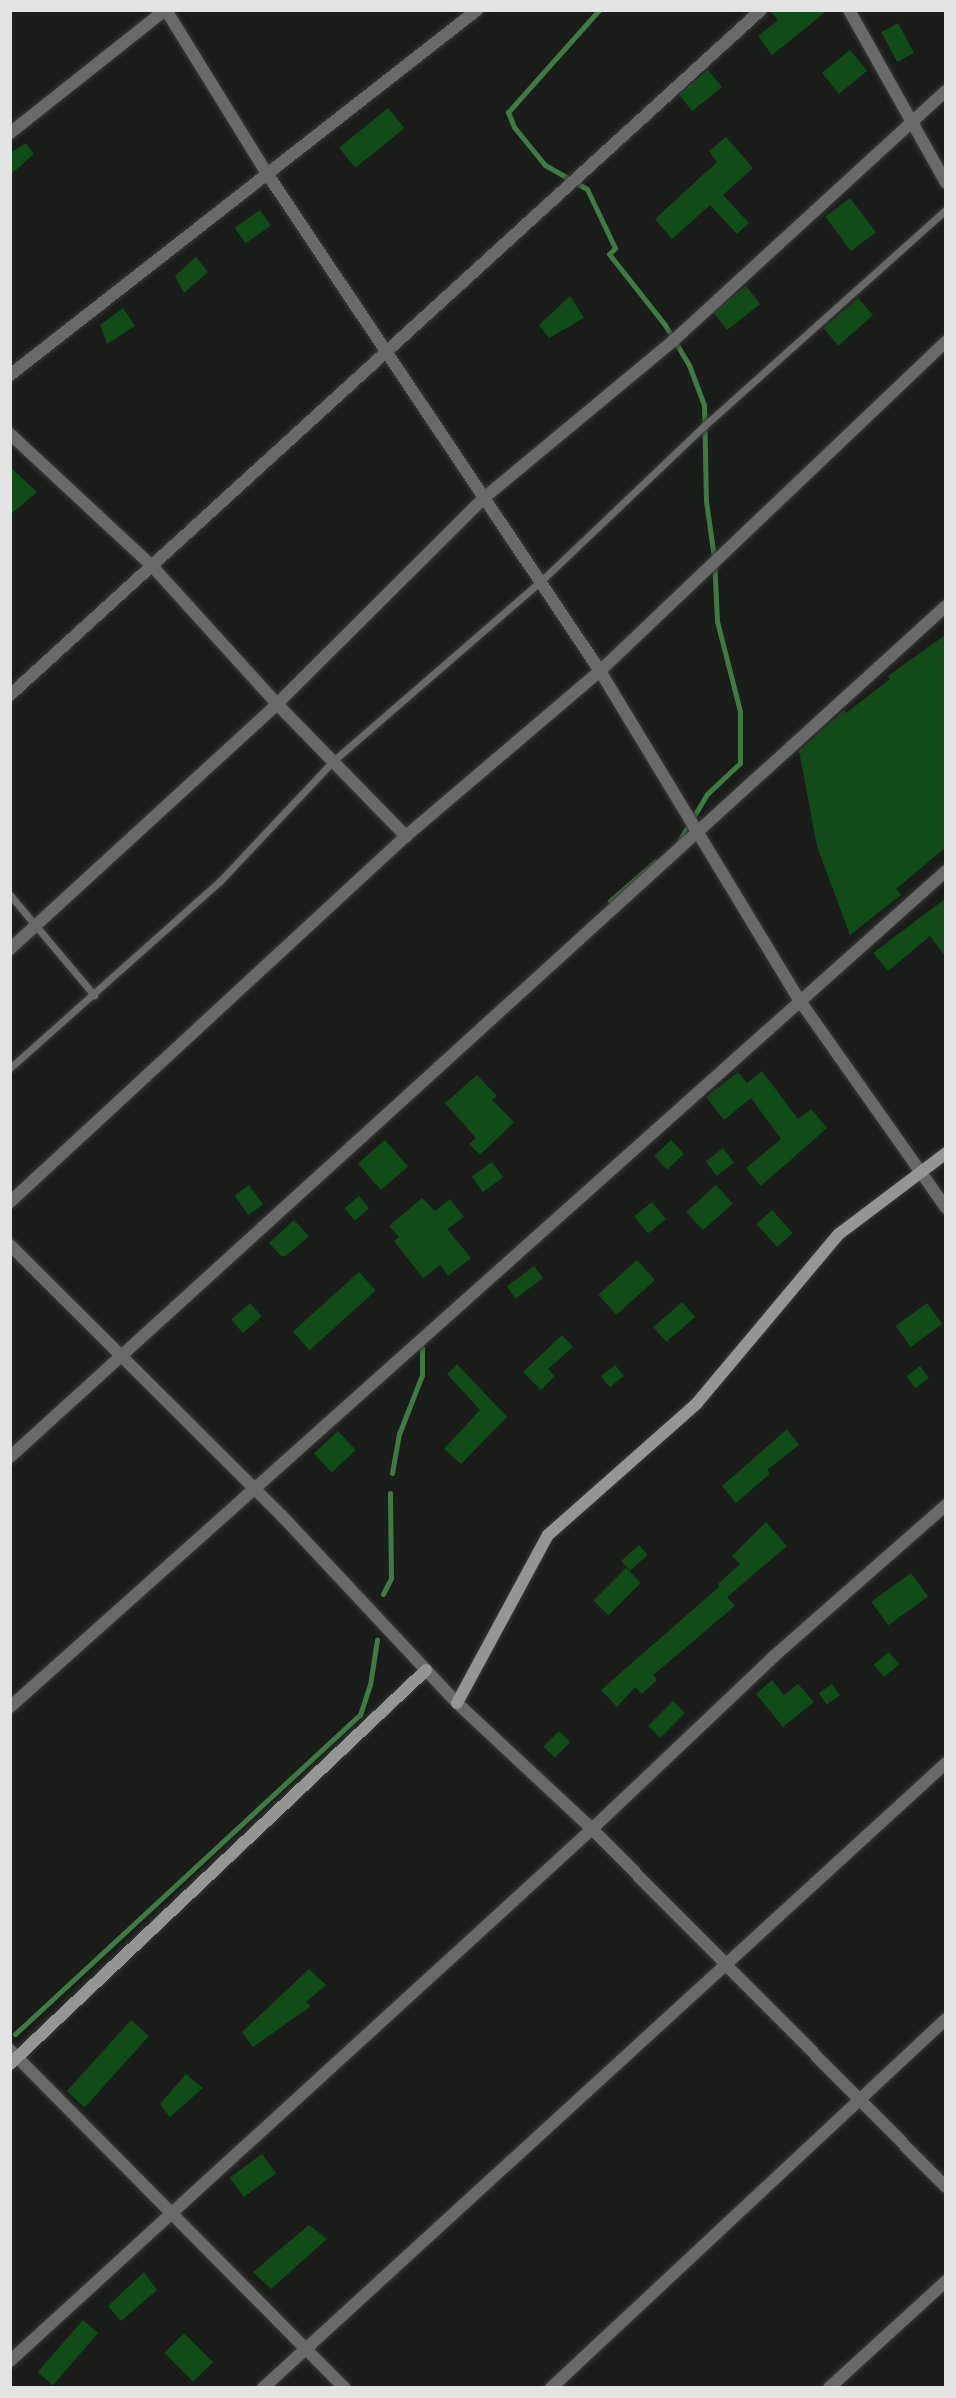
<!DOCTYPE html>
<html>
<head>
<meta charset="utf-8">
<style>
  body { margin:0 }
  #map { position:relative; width:956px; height:2398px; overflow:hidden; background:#1b1d1b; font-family:"Alegreya Sans",sans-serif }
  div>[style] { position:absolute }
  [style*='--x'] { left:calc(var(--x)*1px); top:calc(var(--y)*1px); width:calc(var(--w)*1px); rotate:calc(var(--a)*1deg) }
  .stream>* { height:5px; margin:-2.5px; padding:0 2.5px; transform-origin:2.5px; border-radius:2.5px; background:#427a45 }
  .building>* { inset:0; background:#114b19; transform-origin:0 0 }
  .roads { filter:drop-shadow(0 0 2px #373937) drop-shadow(0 0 2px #373937) }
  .lane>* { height:7px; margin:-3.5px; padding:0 3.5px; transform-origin:3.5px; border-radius:3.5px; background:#686968 }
  .street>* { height:12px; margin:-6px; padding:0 6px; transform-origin:6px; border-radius:6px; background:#686968 }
  .secondary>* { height:12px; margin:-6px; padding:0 6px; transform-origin:6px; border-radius:6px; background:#949694 }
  span { translate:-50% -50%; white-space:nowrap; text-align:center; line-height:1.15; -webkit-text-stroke:4.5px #121412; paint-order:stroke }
  .frame { position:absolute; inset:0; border:12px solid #e2e3e2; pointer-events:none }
</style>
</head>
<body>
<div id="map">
  <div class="stream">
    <div style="--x:599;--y:10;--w:137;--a:131.7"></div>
    <div style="--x:508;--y:112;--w:16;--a:68"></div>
    <div style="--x:514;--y:127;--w:49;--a:50.8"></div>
    <div style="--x:545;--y:165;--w:48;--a:29.7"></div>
    <div style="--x:587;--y:189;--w:65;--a:64.6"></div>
    <div style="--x:615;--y:248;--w:8;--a:135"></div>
    <div style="--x:609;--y:254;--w:90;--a:51.7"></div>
    <div style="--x:665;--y:325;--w:47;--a:59"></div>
    <div style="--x:689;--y:365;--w:43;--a:69.4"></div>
    <div style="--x:704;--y:405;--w:96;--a:88.8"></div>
    <div style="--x:706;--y:501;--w:58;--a:82"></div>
    <div style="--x:714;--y:558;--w:63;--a:87.3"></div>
    <div style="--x:717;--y:621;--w:93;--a:75.7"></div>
    <div style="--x:740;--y:711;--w:52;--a:90"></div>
    <div style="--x:740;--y:763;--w:45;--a:136.8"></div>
    <div style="--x:707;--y:794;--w:57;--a:120.6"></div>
    <div style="--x:610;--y:901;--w:60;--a:-40.9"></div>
    <div style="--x:392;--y:1473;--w:40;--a:-80"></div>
    <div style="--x:399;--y:1434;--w:63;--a:-68.7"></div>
    <div style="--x:422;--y:1375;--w:27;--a:-90"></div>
    <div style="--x:383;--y:1594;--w:18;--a:-63"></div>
    <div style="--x:391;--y:1578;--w:85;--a:-90.7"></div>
    <div style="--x:15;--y:2034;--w:470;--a:-42.8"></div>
    <div style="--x:360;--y:1715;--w:32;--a:-72"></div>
    <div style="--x:370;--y:1685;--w:46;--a:-81.2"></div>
  </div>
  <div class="building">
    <div style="clip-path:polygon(769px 10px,828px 10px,772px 55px,758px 36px,778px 20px)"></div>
    <div style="left:898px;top:23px;width:34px;height:19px;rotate:62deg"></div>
    <div style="left:850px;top:50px;width:27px;height:36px;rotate:51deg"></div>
    <div style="left:708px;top:70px;width:22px;height:38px;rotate:51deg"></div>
    <div style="left:388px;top:108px;width:26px;height:63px;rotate:51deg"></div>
    <div style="clip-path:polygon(726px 137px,753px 168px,723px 195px,749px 223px,737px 234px,710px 205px,672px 239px,655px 219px,717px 162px,709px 151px)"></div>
    <div style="clip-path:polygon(26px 143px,34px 154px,10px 175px,10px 153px)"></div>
    <div style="left:850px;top:198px;width:43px;height:31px;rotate:53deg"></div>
    <div style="left:260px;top:210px;width:19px;height:31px;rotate:55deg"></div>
    <div style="clip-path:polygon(196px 257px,208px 272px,184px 293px,175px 276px)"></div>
    <div style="left:746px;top:286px;width:23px;height:42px;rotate:52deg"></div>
    <div style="clip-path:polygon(570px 296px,584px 318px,549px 338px,539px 325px)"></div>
    <div style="left:858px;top:298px;width:23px;height:46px;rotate:49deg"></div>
    <div style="clip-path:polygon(123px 308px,135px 326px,107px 344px,100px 325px)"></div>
    <div style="clip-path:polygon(10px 467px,37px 492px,10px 515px)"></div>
    <div style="clip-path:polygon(945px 635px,945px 848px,896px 889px,901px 895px,850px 935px,817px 846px,799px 751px,844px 710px,846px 713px,890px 679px,888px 676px)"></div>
    <div style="clip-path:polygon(945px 899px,945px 956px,930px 936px,888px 971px,873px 953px)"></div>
    <div style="clip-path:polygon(762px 1071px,798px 1119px,811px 1109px,827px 1128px,761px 1186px,746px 1168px,781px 1139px,751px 1098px,724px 1120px,706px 1097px,738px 1072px,747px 1083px)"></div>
    <div style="clip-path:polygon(477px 1075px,497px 1096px,492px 1100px,514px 1122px,480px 1155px,469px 1144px,476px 1138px,445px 1103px)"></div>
    <div style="left:385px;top:1140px;width:35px;height:36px;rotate:49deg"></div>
    <div style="left:671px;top:1140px;width:19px;height:23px;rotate:47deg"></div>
    <div style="left:723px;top:1148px;width:18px;height:22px;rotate:52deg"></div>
    <div style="left:492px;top:1162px;width:19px;height:25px;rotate:54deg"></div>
    <div style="left:249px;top:1185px;width:24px;height:18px;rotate:54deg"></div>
    <div style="left:716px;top:1185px;width:25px;height:40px;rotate:48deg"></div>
    <div style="left:359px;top:1196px;width:16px;height:19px;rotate:50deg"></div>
    <div style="clip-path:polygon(422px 1198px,435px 1211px,450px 1199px,464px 1217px,447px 1229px,471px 1258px,448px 1276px,440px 1265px,423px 1278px,394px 1241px,399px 1237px,389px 1226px)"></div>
    <div style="left:652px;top:1202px;width:22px;height:23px;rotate:51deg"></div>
    <div style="left:772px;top:1210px;width:31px;height:21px;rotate:48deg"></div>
    <div style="clip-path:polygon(294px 1220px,309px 1236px,286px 1256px,281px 1256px,269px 1243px)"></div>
    <div style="left:637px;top:1260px;width:27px;height:52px;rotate:48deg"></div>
    <div style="left:534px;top:1266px;width:15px;height:34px;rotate:53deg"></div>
    <div style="left:359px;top:1272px;width:25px;height:89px;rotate:48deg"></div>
    <div style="left:682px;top:1302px;width:20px;height:38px;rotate:49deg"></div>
    <div style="left:250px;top:1303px;width:18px;height:25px;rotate:49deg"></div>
    <div style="left:927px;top:1303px;width:26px;height:39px;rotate:54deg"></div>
    <div style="clip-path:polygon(562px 1335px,573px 1347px,548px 1369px,555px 1376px,541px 1390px,523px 1372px)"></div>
    <div style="clip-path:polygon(457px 1364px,507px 1417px,461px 1464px,444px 1449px,480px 1410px,447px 1374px)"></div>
    <div style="left:615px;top:1365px;width:14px;height:18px;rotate:51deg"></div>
    <div style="left:920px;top:1366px;width:15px;height:17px;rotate:53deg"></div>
    <div style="clip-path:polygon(787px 1429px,799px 1445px,767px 1470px,770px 1474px,736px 1503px,722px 1486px)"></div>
    <div style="left:338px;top:1431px;width:26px;height:33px;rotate:47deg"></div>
    <div style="clip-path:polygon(766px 1522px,787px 1546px,727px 1597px,735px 1606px,653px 1675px,657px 1680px,642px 1694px,635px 1687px,617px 1707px,601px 1690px,719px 1587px,718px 1584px,740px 1564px,732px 1556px)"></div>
    <div style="left:639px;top:1545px;width:13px;height:24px;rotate:48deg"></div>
    <div style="left:626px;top:1568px;width:21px;height:46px;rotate:45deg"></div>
    <div style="left:911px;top:1573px;width:29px;height:49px;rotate:54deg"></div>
    <div style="left:889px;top:1652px;width:16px;height:20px;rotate:50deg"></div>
    <div style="clip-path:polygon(772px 1680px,784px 1695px,798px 1684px,814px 1702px,783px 1727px,756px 1694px)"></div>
    <div style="left:832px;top:1684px;width:14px;height:16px;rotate:56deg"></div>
    <div style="left:673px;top:1701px;width:17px;height:35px;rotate:45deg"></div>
    <div style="left:559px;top:1731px;width:16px;height:22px;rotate:45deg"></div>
    <div style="clip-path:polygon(309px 1969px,326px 1985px,306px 2002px,311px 2006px,253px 2047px,242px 2032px)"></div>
    <div style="left:131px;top:2020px;width:24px;height:96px;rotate:42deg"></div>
    <div style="clip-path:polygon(186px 2074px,203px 2088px,170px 2117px,160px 2104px)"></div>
    <div style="left:262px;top:2154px;width:24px;height:40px;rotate:54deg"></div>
    <div style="clip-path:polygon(309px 2225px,327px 2239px,271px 2289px,253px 2272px)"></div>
    <div style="clip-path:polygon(144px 2272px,157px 2290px,121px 2321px,108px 2306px)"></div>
    <div style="left:83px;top:2320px;width:20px;height:69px;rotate:41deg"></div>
    <div style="left:184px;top:2333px;width:41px;height:28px;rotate:45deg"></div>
  </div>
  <div class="roads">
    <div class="lane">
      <div style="--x:10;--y:895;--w:131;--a:50"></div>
      <div style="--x:10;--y:1068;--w:281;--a:-41.7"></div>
      <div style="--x:220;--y:881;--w:165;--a:-46.7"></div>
      <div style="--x:333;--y:761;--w:275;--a:-40.9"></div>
      <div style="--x:541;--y:581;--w:225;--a:-43.6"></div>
      <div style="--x:704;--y:426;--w:324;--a:-41.8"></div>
    </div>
    <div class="street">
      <div style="--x:166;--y:10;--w:194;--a:58.3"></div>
      <div style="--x:268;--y:175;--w:597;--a:56.2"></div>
      <div style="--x:600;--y:671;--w:386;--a:58.8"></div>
      <div style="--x:800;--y:1001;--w:253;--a:54.8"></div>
      <div style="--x:849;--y:10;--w:198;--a:60.7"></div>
      <div style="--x:10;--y:133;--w:198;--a:-38.4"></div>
      <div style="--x:10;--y:375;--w:593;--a:-38.01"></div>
      <div style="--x:10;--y:434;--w:194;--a:42.9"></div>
      <div style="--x:152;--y:566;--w:186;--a:47.8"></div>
      <div style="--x:277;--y:704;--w:185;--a:45.7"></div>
      <div style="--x:10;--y:695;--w:1016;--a:-42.37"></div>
      <div style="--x:10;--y:949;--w:362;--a:-42.5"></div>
      <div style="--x:277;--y:704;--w:293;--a:-44.9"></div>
      <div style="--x:485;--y:497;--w:246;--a:-39.7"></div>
      <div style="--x:674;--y:340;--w:369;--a:-42.5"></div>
      <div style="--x:10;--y:1202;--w:539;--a:-42.75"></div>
      <div style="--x:406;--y:836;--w:255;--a:-40.4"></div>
      <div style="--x:600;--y:671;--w:478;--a:-43.6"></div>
      <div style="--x:10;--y:1245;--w:385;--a:44.9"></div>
      <div style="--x:283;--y:1517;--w:255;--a:46.9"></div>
      <div style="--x:457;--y:1703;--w:185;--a:43"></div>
      <div style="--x:592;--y:1829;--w:503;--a:45.32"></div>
      <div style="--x:10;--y:1457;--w:1265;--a:-42.28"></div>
      <div style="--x:10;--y:1707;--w:1255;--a:-41.77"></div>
      <div style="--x:10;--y:2050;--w:476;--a:45.3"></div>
      <div style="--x:10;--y:2361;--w:789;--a:-42.43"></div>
      <div style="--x:592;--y:1829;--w:250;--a:-43.5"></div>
      <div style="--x:773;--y:1657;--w:230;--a:-41.3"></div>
      <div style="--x:263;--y:2388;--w:926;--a:-42.46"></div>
      <div style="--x:551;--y:2388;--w:541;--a:-43.05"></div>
      <div style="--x:829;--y:2388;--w:159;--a:-42.4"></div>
    </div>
    <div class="secondary">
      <div style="--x:457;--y:1703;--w:191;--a:-61.6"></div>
      <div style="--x:548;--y:1535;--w:199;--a:-41.5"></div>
      <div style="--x:697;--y:1403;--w:221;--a:-50"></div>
      <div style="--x:839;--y:1234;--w:134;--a:-37.1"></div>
      <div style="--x:10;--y:2064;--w:573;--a:-43.44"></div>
    </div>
  </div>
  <div class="frame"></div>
</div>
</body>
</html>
